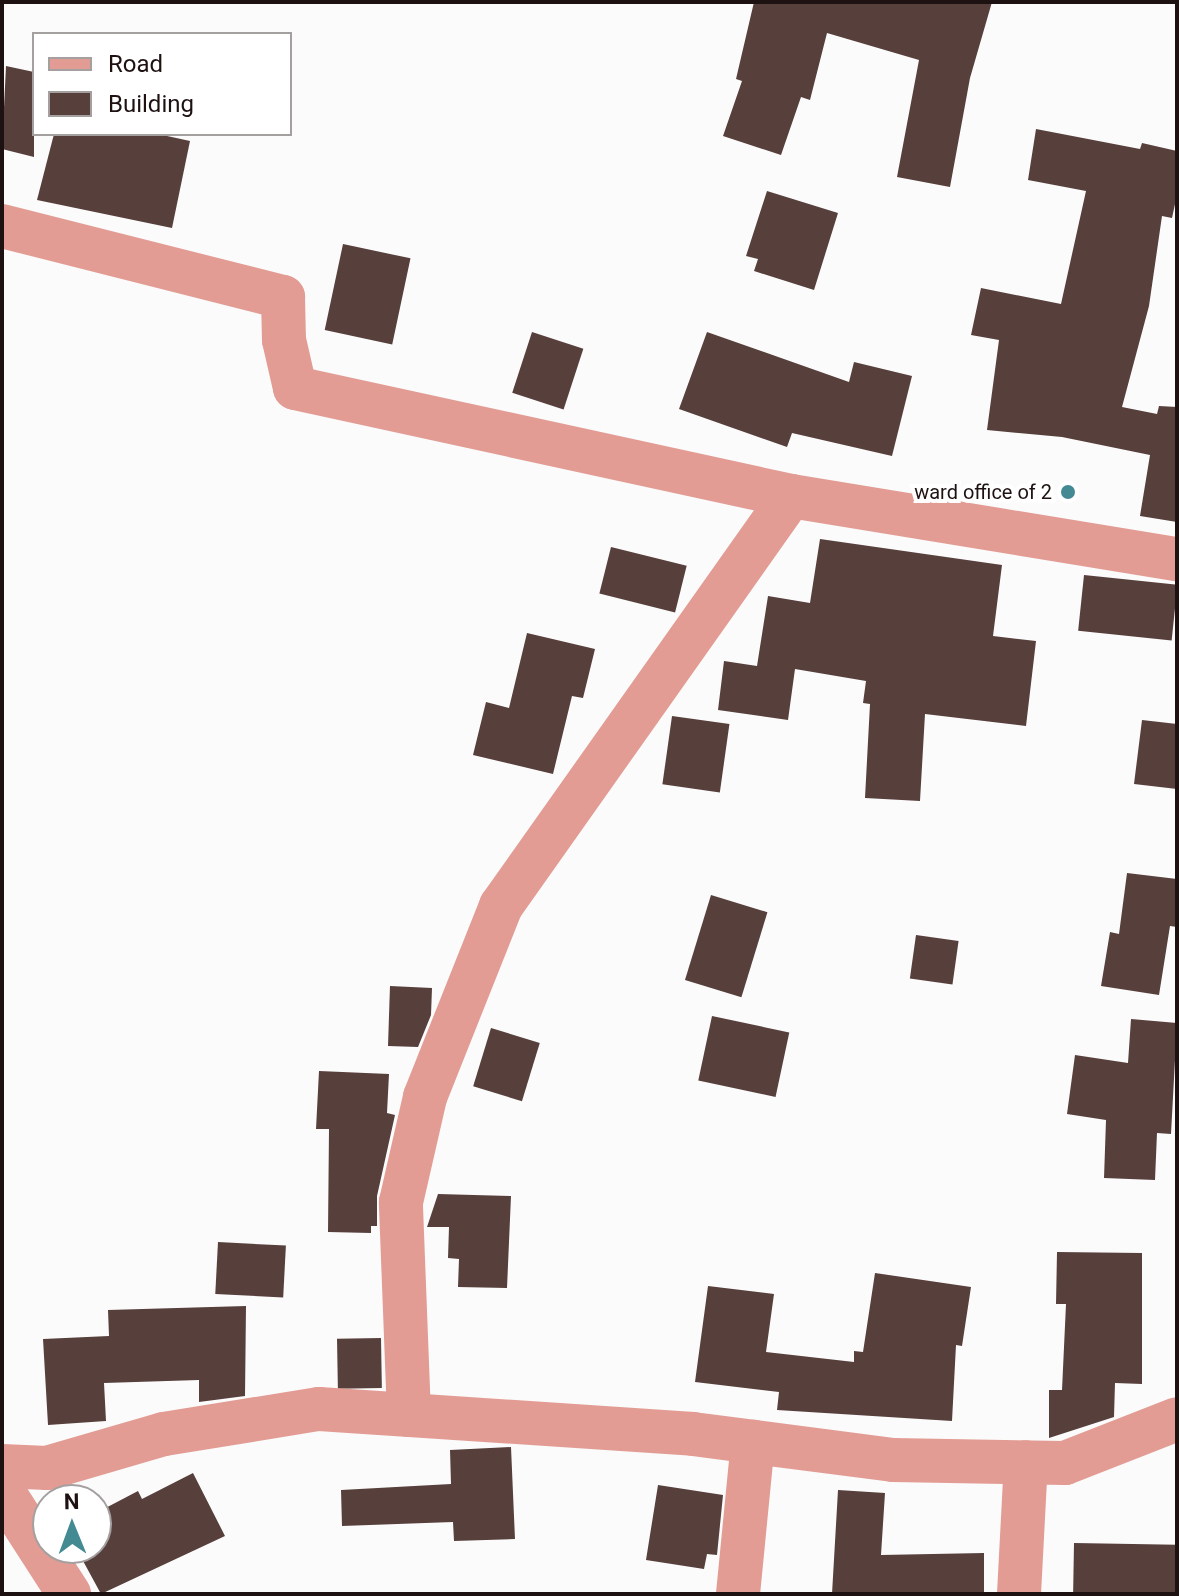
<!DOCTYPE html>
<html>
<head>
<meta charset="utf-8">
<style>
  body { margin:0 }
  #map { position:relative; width:1179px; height:1596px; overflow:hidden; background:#fbfbfb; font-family:Roboto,sans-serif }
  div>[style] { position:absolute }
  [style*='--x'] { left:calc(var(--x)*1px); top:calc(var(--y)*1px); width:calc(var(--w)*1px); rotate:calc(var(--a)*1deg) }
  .building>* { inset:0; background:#573f3c; transform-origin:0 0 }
  .minor>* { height:44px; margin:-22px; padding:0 22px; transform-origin:22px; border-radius:22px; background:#e29c94 }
  .dots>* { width:22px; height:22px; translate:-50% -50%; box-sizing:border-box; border:4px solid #fff; border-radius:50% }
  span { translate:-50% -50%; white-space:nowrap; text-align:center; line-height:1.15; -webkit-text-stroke:8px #fff; paint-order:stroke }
  .poi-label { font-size:20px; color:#1d1211 }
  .right { translate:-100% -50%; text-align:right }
  .frame { position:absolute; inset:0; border:4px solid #1d1211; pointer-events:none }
  .legend { position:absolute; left:32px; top:32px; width:260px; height:104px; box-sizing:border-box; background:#fff; border:2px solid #a5a0a0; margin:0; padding:10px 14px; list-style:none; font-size:24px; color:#1d1211 }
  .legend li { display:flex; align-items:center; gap:16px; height:40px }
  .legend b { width:40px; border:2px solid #a5a0a0 }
  .north { position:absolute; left:32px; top:1484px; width:80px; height:80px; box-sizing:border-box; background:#fff; border:2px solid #a5a0a0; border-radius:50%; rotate:359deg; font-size:22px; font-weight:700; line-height:32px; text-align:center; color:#1d1211 }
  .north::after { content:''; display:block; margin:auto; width:28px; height:36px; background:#438a93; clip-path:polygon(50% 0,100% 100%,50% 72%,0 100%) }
</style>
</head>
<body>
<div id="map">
  <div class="building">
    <div style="clip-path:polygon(754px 2px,992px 2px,970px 78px,950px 187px,897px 177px,919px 60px,827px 33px,810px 100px,801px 97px,781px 155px,723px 136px,742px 81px,736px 79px)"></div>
    <div style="clip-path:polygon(6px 66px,34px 72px,34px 157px,2px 149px)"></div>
    <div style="clip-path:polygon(1036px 129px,1140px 149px,1142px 143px,1177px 151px,1177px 195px,1172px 218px,1162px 216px,1149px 306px,1122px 407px,1157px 414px,1159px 406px,1177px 407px,1177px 522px,1140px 516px,1150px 455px,1062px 437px,987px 430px,999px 340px,971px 335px,981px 288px,1061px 304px,1086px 191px,1028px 180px)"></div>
    <div style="clip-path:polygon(54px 134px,158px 134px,190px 141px,172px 228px,37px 200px)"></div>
    <div style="clip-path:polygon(767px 191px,838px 213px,814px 290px,754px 271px,758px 259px,746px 256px)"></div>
    <div style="left:343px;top:244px;width:69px;height:88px;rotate:12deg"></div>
    <div style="left:532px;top:332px;width:54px;height:64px;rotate:18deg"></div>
    <div style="clip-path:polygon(707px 332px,849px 382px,854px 362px,912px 376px,892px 456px,792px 433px,787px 447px,679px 409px)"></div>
    <div style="clip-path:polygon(820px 539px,1002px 565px,993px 636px,1036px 641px,1026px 726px,925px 714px,920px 801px,865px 798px,870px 704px,863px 703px,866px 681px,795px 669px,788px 720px,718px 710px,724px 661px,757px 666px,768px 596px,810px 603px)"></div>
    <div style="left:611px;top:547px;width:78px;height:48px;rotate:14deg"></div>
    <div style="left:1084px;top:575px;width:94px;height:56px;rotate:6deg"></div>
    <div style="clip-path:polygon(527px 633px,595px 649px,583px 698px,572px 696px,553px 774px,473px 755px,486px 702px,509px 708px)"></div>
    <div style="left:672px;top:716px;width:58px;height:69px;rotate:8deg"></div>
    <div style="clip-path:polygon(1142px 720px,1177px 724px,1177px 789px,1134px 784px)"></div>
    <div style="clip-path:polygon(1127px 873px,1177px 879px,1177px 927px,1170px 926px,1159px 995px,1101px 986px,1110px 932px,1119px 934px)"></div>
    <div style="left:711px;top:895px;width:59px;height:89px;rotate:17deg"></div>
    <div style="left:916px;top:935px;width:43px;height:44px;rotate:8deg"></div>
    <div style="clip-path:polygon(390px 986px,432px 988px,431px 1015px,418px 1047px,388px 1046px)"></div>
    <div style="left:712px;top:1016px;width:79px;height:66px;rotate:12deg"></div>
    <div style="clip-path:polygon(1131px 1019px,1177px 1023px,1171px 1134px,1157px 1133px,1155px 1180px,1104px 1178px,1106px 1120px,1067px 1114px,1075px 1055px,1128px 1063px)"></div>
    <div style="left:491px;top:1028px;width:51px;height:61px;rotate:17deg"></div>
    <div style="clip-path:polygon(319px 1071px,389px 1074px,387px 1113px,395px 1115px,377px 1196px,377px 1226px,371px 1226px,371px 1233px,328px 1232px,329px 1129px,316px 1129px)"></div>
    <div style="clip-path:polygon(438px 1194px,511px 1196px,507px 1288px,458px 1287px,459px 1259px,448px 1258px,449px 1227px,427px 1227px)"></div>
    <div style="left:218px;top:1242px;width:68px;height:52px;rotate:3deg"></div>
    <div style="clip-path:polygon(1057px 1252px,1142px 1253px,1142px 1384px,1115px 1383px,1114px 1417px,1049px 1438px,1049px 1390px,1062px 1390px,1066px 1304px,1056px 1304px)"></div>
    <div style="clip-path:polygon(875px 1273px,971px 1287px,962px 1346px,956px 1345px,952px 1421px,777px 1410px,779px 1392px,695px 1382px,708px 1286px,774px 1294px,766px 1352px,854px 1362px,854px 1351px,863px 1352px)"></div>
    <div style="clip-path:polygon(246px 1306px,245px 1396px,199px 1402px,199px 1380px,104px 1383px,106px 1421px,48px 1425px,43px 1339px,109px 1336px,108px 1310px)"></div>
    <div style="left:381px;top:1338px;width:50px;height:44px;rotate:89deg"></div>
    <div style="clip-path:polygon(511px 1447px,515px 1539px,454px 1541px,453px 1522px,342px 1526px,341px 1490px,451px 1484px,450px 1450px)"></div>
    <div style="clip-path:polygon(193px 1473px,225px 1536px,101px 1594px,76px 1548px,96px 1548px,96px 1513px,138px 1491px,142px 1499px)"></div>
    <div style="clip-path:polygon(658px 1485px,723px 1495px,717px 1555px,707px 1554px,704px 1569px,646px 1560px)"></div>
    <div style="clip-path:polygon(838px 1490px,885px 1493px,881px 1555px,984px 1553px,984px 1594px,832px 1594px)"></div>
    <div style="left:1074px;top:1543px;width:103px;height:51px;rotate:1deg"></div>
  </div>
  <div class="minor">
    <div style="--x:2;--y:226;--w:290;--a:14.2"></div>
    <div style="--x:283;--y:297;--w:43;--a:88.7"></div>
    <div style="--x:284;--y:340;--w:49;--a:77.1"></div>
    <div style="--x:295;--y:388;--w:508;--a:12.28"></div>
    <div style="--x:791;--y:496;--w:391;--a:9.3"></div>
    <div style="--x:409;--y:1415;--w:213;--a:-92.2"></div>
    <div style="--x:401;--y:1202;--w:108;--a:-77.1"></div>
    <div style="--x:425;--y:1097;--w:206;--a:-68.3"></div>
    <div style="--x:501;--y:906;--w:502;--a:-54.73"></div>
    <div style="--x:2;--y:1466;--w:45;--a:2.5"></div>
    <div style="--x:47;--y:1468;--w:122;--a:-16.2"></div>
    <div style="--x:164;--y:1434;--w:157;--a:-9.2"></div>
    <div style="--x:319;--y:1409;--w:375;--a:3.8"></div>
    <div style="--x:693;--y:1434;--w:202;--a:7.4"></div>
    <div style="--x:893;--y:1460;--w:172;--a:1"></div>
    <div style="--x:1065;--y:1463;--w:120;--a:-21.4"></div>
    <div style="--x:2;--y:1490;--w:124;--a:57.2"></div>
    <div style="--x:738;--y:1594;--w:153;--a:-84.4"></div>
    <div style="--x:1019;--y:1594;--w:132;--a:-87"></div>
  </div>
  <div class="dots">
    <div style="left:1068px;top:492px;background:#438a93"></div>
  </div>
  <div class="poi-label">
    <span class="right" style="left:1052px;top:492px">ward office of 2</span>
  </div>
  <div class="frame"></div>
  <ul class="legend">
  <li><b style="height:10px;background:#e29c94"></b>Road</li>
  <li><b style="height:22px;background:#573f3c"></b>Building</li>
  </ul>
  <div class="north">N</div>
</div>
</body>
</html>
